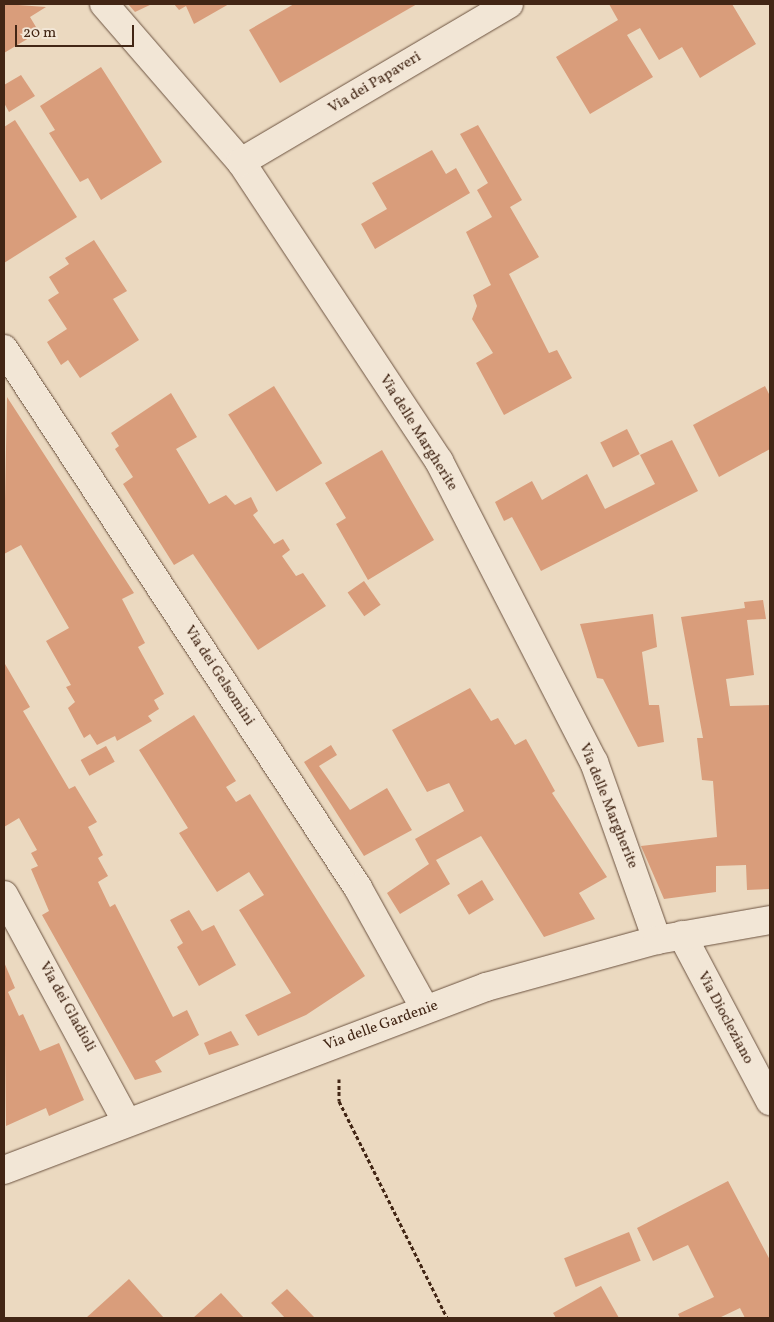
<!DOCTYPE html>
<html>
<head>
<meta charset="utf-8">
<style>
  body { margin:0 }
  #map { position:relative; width:774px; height:1322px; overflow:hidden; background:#ebd9c0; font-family:Vollkorn,serif }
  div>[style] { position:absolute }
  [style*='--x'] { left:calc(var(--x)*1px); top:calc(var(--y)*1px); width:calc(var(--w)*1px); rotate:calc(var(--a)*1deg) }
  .building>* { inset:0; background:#d99d7b; transform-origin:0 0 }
  .path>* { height:3px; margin-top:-1.5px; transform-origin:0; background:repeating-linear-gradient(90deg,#422615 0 4px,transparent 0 6.5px) }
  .roads { filter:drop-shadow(0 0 1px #6c5340) drop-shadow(0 0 1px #6c5340) }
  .street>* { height:28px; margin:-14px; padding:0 14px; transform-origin:14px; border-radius:14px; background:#f2e6d6 }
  span { translate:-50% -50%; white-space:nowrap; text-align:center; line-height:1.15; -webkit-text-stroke:5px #f2e6d6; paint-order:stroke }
  .street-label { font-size:15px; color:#422615 }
  .frame { position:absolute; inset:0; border:5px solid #422615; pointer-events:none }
  .scale { position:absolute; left:15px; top:25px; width:119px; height:22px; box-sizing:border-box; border:2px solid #422615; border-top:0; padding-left:6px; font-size:15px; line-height:18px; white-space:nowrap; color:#422615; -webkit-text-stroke:4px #f2e6d6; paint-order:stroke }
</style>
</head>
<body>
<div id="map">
  <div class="building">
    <div style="clip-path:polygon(4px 4px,46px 7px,30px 17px,39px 32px,4px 53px)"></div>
    <div style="clip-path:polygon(128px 4px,152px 4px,135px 12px)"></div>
    <div style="clip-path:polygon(174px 4px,229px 4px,194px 24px,186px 6px,179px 10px)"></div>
    <div style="clip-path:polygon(294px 4px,417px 4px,280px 83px,249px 30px)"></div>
    <div style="clip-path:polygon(609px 4px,732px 4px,756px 44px,700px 78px,682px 47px,659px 60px,640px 28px,627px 35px,653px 77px,590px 114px,556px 57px,618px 20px)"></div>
    <div style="clip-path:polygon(101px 67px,162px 162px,101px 200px,88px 178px,80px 182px,49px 133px,55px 130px,40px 106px)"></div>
    <div style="clip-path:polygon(21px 75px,35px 96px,9px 112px,4px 103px,4px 85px)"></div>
    <div style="clip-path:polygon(15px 120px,77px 217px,4px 263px,4px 127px)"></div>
    <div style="clip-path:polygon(478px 125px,522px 200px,510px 207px,539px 257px,509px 274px,549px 353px,557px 350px,572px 378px,504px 415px,476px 363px,493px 353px,472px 319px,477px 306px,473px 295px,491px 285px,466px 232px,492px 217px,477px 190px,488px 183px,460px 134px)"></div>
    <div style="clip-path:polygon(432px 150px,446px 174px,456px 168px,470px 193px,375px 249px,361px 224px,387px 209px,372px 183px)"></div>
    <div style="clip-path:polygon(94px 240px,127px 291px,113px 299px,139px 340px,80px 378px,68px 360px,61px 365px,47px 342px,67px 329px,48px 300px,59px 293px,49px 277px,69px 264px,65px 258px)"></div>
    <div style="left:274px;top:386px;width:91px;height:54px;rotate:58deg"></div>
    <div style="clip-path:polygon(765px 386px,770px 396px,770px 449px,719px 477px,693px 425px)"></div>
    <div style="clip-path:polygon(171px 393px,197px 437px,176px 449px,209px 504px,226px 495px,235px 505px,251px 497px,258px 511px,253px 515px,274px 544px,283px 539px,290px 550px,282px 556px,296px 576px,303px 573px,326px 606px,258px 650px,193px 554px,174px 565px,123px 484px,133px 477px,115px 449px,119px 446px,111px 433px)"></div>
    <div style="clip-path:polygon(7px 397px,134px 593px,122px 599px,145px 643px,138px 647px,164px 694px,154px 700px,159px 709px,148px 716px,152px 721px,117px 741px,115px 736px,97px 745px,90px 734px,84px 738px,68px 708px,75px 702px,66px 687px,71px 685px,46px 641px,69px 628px,21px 545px,4px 554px)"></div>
    <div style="left:627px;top:429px;width:28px;height:30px;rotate:63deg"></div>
    <div style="clip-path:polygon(672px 440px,698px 491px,541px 571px,512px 517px,504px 521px,495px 502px,532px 481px,542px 500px,587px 474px,605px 509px,655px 484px,640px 455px)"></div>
    <div style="clip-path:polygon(382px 450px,434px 540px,368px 580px,336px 524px,346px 518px,325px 483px)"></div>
    <div style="left:364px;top:581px;width:29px;height:20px;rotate:55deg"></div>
    <div style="clip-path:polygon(763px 600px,766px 619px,747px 620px,754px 675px,726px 679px,730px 706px,770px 705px,770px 889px,747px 890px,746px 865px,716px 866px,716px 892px,664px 899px,641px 846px,717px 837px,713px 781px,702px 780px,697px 738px,703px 738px,681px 617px,745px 608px,744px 602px)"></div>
    <div style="clip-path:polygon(653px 614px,657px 647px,642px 652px,649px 705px,659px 705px,664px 742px,638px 747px,603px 679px,597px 678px,580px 624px)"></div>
    <div style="clip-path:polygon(5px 664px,30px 707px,23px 711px,69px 789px,75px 786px,97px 822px,88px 827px,103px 855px,98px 858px,108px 876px,98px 882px,110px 907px,115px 904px,173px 1017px,187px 1010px,199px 1035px,155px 1061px,162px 1072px,135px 1080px,42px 915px,49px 911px,31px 869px,38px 866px,31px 853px,37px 850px,19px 818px,4px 827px)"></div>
    <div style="clip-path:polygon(470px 688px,491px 721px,498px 718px,515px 745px,526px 739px,555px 791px,552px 793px,607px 877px,579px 893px,595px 919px,544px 937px,481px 836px,436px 860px,450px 884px,400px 914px,387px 893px,429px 864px,415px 839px,464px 811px,449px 783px,427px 792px,392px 730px)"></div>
    <div style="clip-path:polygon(194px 715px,236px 781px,226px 787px,236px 802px,250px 794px,365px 976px,306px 1015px,258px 1036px,245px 1015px,291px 993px,239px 910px,264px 895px,249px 872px,217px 892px,179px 833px,188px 828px,139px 750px)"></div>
    <div style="clip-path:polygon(331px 745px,337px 755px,319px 766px,350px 810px,387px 788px,412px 830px,364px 856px,304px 762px)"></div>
    <div style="left:106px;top:746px;width:18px;height:29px;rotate:61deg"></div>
    <div style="left:482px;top:880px;width:23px;height:29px;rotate:59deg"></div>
    <div style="clip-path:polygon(189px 910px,202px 931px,214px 925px,236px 965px,199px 986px,177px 947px,183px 943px,170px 920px)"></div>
    <div style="clip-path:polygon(4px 962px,15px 988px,8px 992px,19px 1016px,23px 1014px,40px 1051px,59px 1043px,84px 1100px,49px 1116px,46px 1108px,6px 1126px)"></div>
    <div style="clip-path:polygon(231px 1031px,239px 1045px,209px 1055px,204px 1043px)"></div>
    <div style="clip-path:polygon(728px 1181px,770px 1260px,770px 1318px,745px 1318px,740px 1308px,719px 1318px,680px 1318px,678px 1314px,714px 1297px,688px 1245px,653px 1261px,637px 1228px)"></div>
    <div style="left:629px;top:1232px;width:31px;height:70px;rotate:68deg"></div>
    <div style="clip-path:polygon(129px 1279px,164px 1318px,86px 1318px)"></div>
    <div style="clip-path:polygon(601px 1286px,619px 1318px,556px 1318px,553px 1313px)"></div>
    <div style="clip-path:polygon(287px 1289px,314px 1317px,313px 1318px,285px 1318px,271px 1303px)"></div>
    <div style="clip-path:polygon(221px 1293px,244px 1318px,193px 1318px)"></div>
  </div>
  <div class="path">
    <div style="--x:339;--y:1079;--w:22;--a:90"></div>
    <div style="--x:339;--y:1101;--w:242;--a:63.5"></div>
  </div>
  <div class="roads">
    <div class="street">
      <div style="--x:104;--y:4;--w:209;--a:49.1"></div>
      <div style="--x:241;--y:162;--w:359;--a:56.5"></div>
      <div style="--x:439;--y:461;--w:339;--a:62.8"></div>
      <div style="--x:594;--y:762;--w:189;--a:70.5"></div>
      <div style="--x:241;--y:162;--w:311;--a:-30.5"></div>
      <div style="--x:4;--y:349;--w:645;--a:56.7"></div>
      <div style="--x:358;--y:888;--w:138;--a:61"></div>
      <div style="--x:4;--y:895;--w:257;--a:61.6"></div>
      <div style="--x:682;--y:935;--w:188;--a:62.1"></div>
      <div style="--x:4;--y:1170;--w:516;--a:-20.79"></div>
      <div style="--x:486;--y:987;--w:177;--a:-15.4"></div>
      <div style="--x:657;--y:940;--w:115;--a:-10"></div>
    </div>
  </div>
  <div class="street-label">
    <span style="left:375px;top:83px;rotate:-31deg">Via dei Papaveri</span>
    <span style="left:418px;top:433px;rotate:58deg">Via delle Margherite</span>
    <span style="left:219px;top:676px;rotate:57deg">Via dei Gelsomini</span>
    <span style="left:608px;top:806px;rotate:68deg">Via delle Margherite</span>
    <span style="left:67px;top:1007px;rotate:61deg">Via dei Gladioli</span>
    <span style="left:725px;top:1018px;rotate:62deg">Via Diocleziano</span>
    <span style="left:381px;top:1026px;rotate:-20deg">Via delle Gardenie</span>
  </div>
  <div class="frame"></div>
  <div class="scale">20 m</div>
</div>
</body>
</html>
